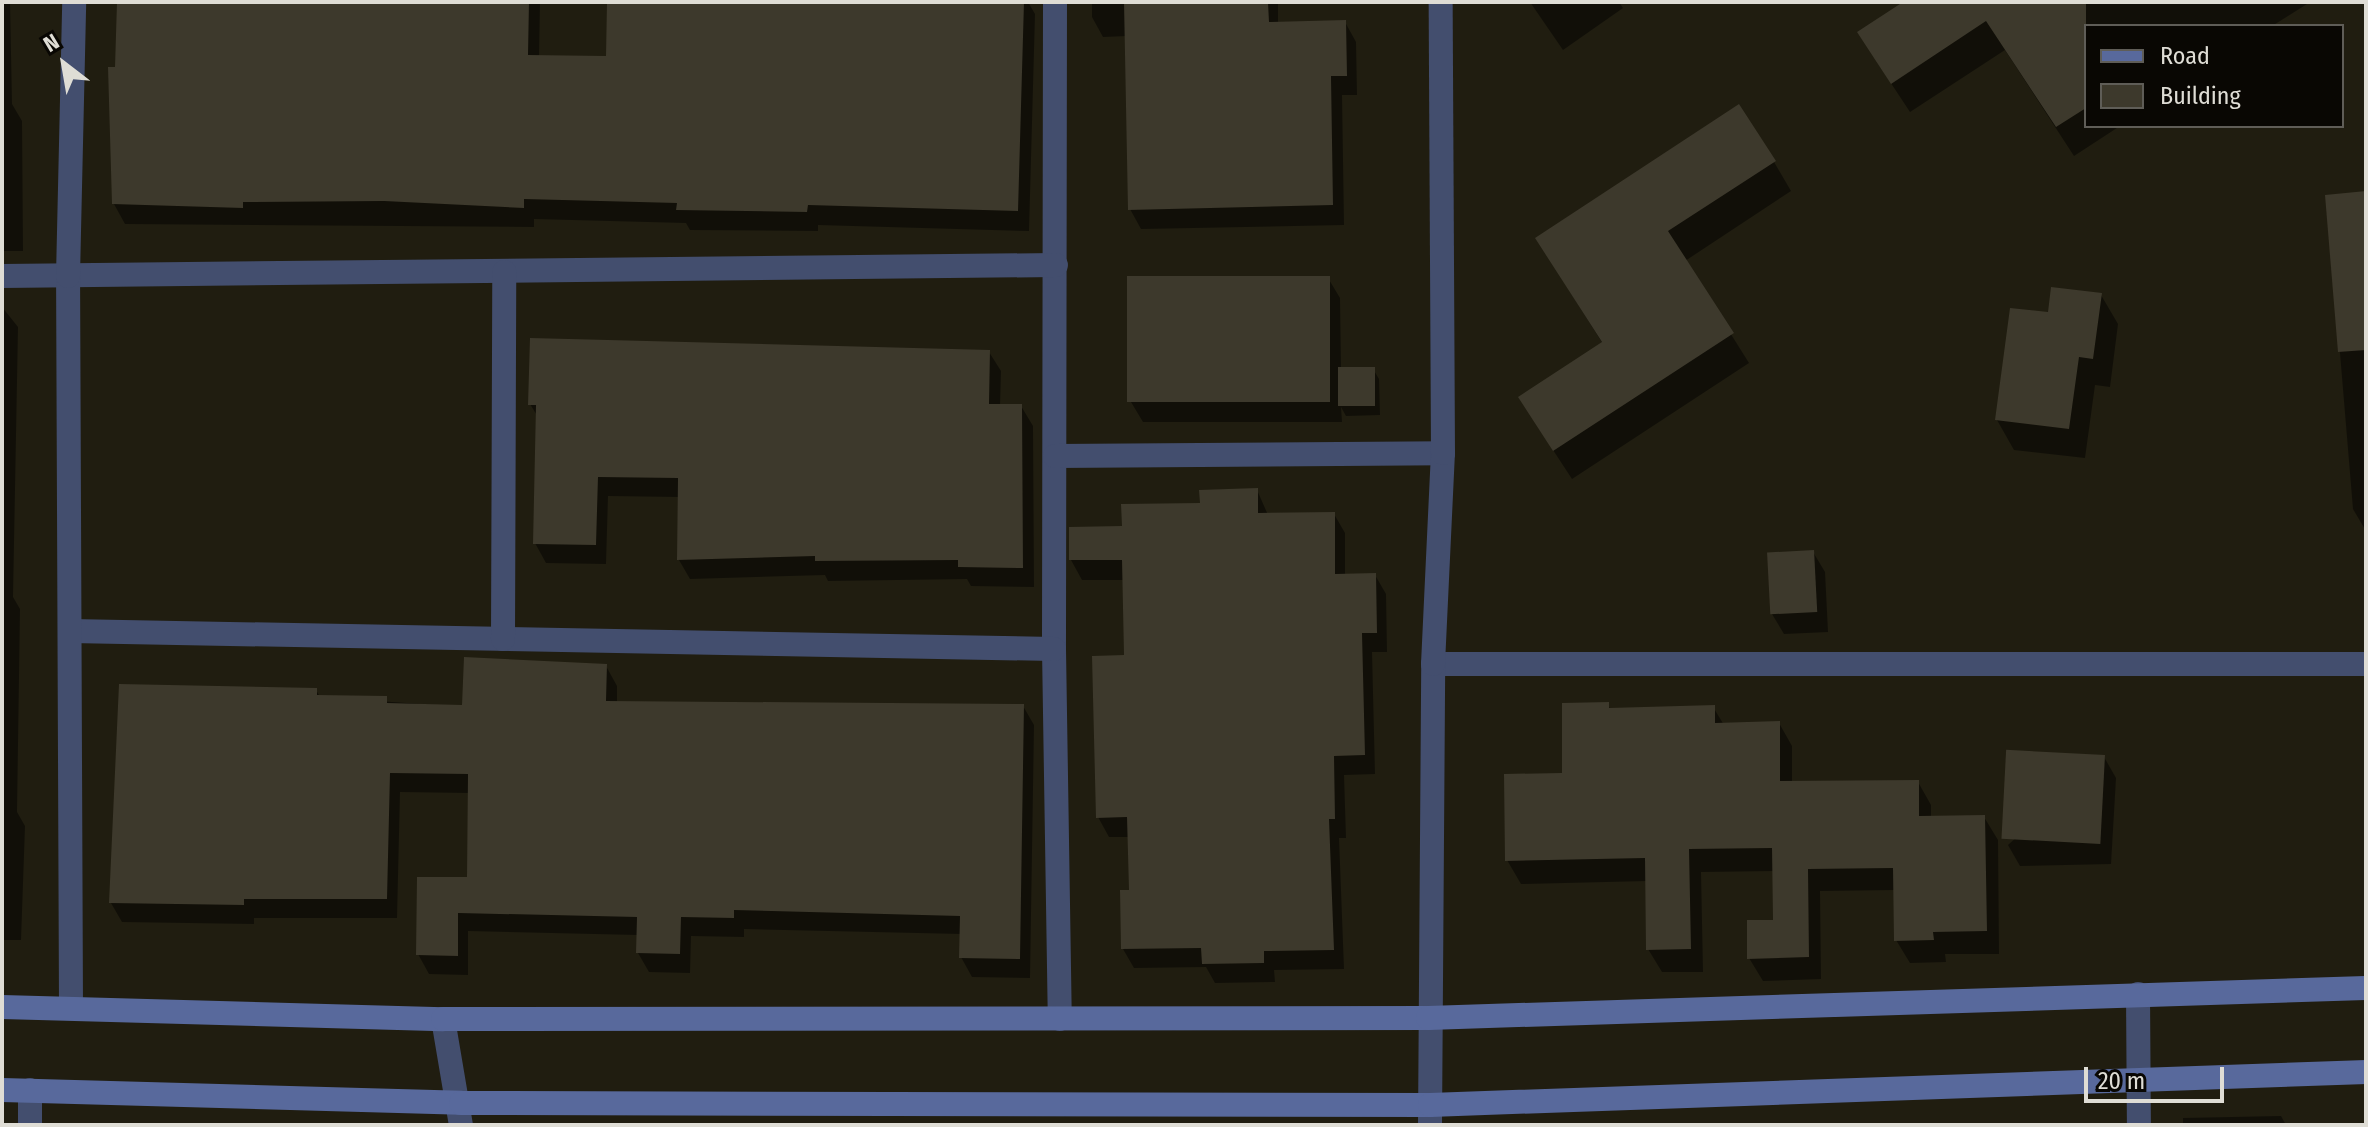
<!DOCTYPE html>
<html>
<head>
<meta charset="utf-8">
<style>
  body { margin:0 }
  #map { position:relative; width:2368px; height:1127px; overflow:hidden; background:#201d10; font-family:"Fira Sans Condensed",sans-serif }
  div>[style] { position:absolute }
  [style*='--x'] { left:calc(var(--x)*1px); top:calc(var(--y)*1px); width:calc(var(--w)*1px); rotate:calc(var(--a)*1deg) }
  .shadow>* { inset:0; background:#0007 }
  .building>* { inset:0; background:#3d392c; transform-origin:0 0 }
  .street>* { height:24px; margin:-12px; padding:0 12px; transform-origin:12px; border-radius:12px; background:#434e6e }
  .secondary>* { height:24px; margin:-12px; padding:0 12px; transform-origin:12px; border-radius:12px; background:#58699c }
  span { translate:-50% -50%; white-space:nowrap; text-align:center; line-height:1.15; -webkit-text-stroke:7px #090703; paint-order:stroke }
  .frame { position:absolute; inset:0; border:4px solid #dfddd5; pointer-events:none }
  .legend { position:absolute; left:2084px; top:24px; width:260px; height:104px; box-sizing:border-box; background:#090703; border:2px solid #5f5d57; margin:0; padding:10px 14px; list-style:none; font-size:24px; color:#dfddd5 }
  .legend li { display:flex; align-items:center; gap:16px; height:40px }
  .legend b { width:40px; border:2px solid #5f5d57 }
  .north { position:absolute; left:24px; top:24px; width:80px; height:80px; -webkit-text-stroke:6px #090703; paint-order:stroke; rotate:329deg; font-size:22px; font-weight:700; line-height:32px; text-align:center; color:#dfddd5 }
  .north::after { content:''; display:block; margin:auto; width:28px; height:36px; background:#dfddd5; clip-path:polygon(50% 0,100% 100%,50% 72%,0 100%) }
  .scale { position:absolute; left:2084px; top:1067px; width:140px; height:36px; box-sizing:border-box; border:4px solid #dfddd5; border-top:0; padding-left:10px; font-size:24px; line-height:28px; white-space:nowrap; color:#dfddd5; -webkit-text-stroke:6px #090703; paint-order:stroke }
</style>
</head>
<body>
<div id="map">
  <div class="shadow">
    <div style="clip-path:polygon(2px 2px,10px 2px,12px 104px,22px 121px,23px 251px,2px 251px)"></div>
    <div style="clip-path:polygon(119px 2px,540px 2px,539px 57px,608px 58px,609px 2px,1028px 2px,1035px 14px,1029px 231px,818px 225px,818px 231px,690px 230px,686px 223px,534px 219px,534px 227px,125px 224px,114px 204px)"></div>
    <div style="clip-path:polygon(1092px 2px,1278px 2px,1278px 24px,1345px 22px,1356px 42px,1357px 95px,1342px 95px,1344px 225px,1141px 229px,1130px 209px,1127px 36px,1103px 37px,1092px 17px)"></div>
    <div style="clip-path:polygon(1530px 2px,1619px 2px,1623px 8px,1563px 50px)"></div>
    <div style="clip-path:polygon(1906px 2px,2306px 2px,2307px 4px,2272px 26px,2086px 26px,2086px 126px,2120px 126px,2074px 156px,2005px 50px,1910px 112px,1877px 62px)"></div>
    <div style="clip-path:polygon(1774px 162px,1791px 191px,1685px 261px,1749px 363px,1572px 479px,1538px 427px,1603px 344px,1537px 239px)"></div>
    <div style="clip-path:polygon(2366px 193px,2366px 531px,2353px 509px,2327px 197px)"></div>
    <div style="clip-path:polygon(1328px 278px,1340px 298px,1341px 369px,1373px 369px,1379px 379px,1380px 415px,1346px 416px,1341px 407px,1342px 422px,1143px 422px,1131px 402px)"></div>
    <div style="clip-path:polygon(2101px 295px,2118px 324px,2110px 387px,2095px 385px,2085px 458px,2014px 450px,1997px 420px)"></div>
    <div style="clip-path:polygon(2px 307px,18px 327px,13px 597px,20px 609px,17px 812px,25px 826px,21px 940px,2px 940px)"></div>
    <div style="clip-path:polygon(989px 352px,1001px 371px,1000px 406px,1021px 406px,1033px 426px,1034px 587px,971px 586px,967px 579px,828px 581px,825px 575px,690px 579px,679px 560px,680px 497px,608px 496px,606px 564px,546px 563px,535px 543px,538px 417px,530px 404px)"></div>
    <div style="clip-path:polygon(1257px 490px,1268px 515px,1334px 514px,1345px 533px,1345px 576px,1375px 575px,1386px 594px,1387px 652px,1372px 652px,1375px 774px,1344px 775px,1346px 838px,1339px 838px,1344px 969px,1274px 970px,1275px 982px,1215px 983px,1206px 967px,1134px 968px,1123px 949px,1131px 892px,1130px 837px,1109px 837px,1098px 817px,1126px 657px,1125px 580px,1082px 580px,1071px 560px,1124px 527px)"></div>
    <div style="clip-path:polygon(1813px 552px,1825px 572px,1828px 632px,1784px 634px,1772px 614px)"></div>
    <div style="clip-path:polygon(606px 666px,617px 686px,617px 703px,1023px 706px,1034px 725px,1030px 978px,972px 977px,961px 957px,962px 934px,744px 929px,744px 937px,691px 936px,690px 973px,649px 972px,638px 953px,638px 935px,468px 931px,468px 975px,429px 974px,418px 954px,469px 879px,470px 793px,400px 792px,397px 918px,254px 918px,254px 924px,122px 922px,111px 903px,316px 690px,320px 697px,464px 707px)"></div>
    <div style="clip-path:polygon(1607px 704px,1611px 710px,1713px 707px,1724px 725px,1779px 723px,1792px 746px,1792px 783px,1918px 782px,1931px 805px,1931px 818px,1984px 817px,1998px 840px,1999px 954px,1945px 954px,1946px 962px,1910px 963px,1896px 940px,1895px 890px,1820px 891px,1821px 979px,1763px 981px,1749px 958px,1775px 922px,1774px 871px,1701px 872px,1703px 972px,1662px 972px,1648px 949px,1647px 881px,1521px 884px,1507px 860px)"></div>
    <div style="clip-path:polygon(2104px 757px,2116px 778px,2111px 864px,2020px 866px,2008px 845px)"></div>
    <div style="clip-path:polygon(2281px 1116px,2286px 1125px,2183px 1125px,2183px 1118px)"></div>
  </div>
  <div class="building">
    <div style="clip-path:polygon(117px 2px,529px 2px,528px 55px,606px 56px,607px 2px,1024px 2px,1018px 211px,808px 205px,807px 212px,676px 210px,677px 203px,524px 199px,524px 208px,384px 201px,243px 202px,243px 208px,112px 204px,108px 67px,115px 67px)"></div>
    <div style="clip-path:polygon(1124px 2px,1268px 2px,1269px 22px,1346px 20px,1347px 76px,1331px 76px,1333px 205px,1128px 210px)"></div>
    <div style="clip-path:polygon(1903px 2px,2086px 2px,2086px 108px,2056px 127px,1986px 21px,1891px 84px,1857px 32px)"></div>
    <div style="clip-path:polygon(1739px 104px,1776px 161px,1668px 231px,1734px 333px,1553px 451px,1518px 397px,1602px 342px,1535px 238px)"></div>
    <div style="clip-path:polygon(2366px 191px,2366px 350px,2338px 352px,2325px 195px)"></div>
    <div style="left:1330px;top:276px;width:126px;height:203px;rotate:90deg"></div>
    <div style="clip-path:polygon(2051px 287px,2102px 293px,2093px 359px,2079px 357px,2069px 429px,1995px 420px,2010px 308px,2048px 312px)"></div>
    <div style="clip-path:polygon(530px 338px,990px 350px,989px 404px,1022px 404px,1023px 568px,958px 567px,958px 560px,815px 561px,815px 556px,677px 560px,678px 478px,598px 477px,596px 545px,533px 544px,536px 405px,528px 405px)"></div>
    <div style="left:1338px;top:367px;width:37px;height:39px"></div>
    <div style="clip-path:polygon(1258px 488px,1258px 513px,1335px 512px,1335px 574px,1376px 573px,1377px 633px,1362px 633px,1365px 755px,1334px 756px,1335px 819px,1329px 819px,1334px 950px,1264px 951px,1264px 963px,1202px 964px,1201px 948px,1121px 949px,1120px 890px,1129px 890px,1127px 817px,1096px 818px,1092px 656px,1124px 655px,1122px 560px,1069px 560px,1069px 527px,1122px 526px,1121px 504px,1200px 503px,1199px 490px)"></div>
    <div style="left:1814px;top:550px;width:62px;height:47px;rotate:87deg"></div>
    <div style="clip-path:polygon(464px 657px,607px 664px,606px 701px,1024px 704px,1020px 959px,959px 958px,960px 916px,734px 910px,734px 918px,681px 917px,680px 954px,636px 953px,637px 917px,458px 913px,458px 956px,416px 955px,417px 877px,467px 877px,468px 774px,390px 773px,387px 899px,244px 899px,244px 905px,109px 903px,119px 684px,317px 688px,317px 695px,387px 696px,387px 703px,462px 705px)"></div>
    <div style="clip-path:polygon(1609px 702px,1609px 708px,1715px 705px,1715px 723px,1780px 721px,1780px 781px,1919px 780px,1919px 816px,1985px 815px,1987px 931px,1933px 932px,1934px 940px,1894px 941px,1893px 868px,1808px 869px,1809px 957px,1747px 959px,1747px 920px,1773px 920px,1772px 848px,1689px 849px,1691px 949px,1646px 950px,1645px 858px,1505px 861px,1504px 774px,1562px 773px,1562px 703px)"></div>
    <div style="left:2105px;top:755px;width:89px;height:99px;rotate:93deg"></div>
  </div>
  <div class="street">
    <div style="--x:1055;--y:2;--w:647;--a:90.09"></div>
    <div style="--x:1054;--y:649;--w:370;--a:89.1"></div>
    <div style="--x:2;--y:276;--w:1054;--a:-0.6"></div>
    <div style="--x:1055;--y:456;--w:388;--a:-0.4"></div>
    <div style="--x:70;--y:631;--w:984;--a:1.05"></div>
    <div style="--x:503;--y:639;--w:367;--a:-89.8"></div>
    <div style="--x:1433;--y:664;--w:933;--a:0"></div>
    <div style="--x:2138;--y:994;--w:131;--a:89.6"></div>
    <div style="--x:71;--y:1008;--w:732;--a:-90.23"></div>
    <div style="--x:68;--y:276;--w:274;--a:-88.7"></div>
    <div style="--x:443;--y:1019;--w:108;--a:80.4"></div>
    <div style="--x:30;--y:1125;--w:35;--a:-90"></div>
    <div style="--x:1430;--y:1125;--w:461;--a:-89.6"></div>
    <div style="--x:1433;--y:664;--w:211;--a:-87.3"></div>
    <div style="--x:1443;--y:453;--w:451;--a:-90.3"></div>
  </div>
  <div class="secondary">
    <div style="--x:2;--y:1007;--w:441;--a:1.6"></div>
    <div style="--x:443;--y:1019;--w:985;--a:-0.06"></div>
    <div style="--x:1428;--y:1018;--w:938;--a:-1.83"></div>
    <div style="--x:2;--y:1090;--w:459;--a:1.6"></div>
    <div style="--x:461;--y:1103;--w:969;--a:0.12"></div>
    <div style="--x:1430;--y:1105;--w:937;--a:-2.02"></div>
  </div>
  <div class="frame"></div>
  <ul class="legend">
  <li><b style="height:10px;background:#58699c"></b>Road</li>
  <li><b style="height:22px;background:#3d392c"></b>Building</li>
  </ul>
  <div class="north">N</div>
  <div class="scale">20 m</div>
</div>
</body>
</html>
